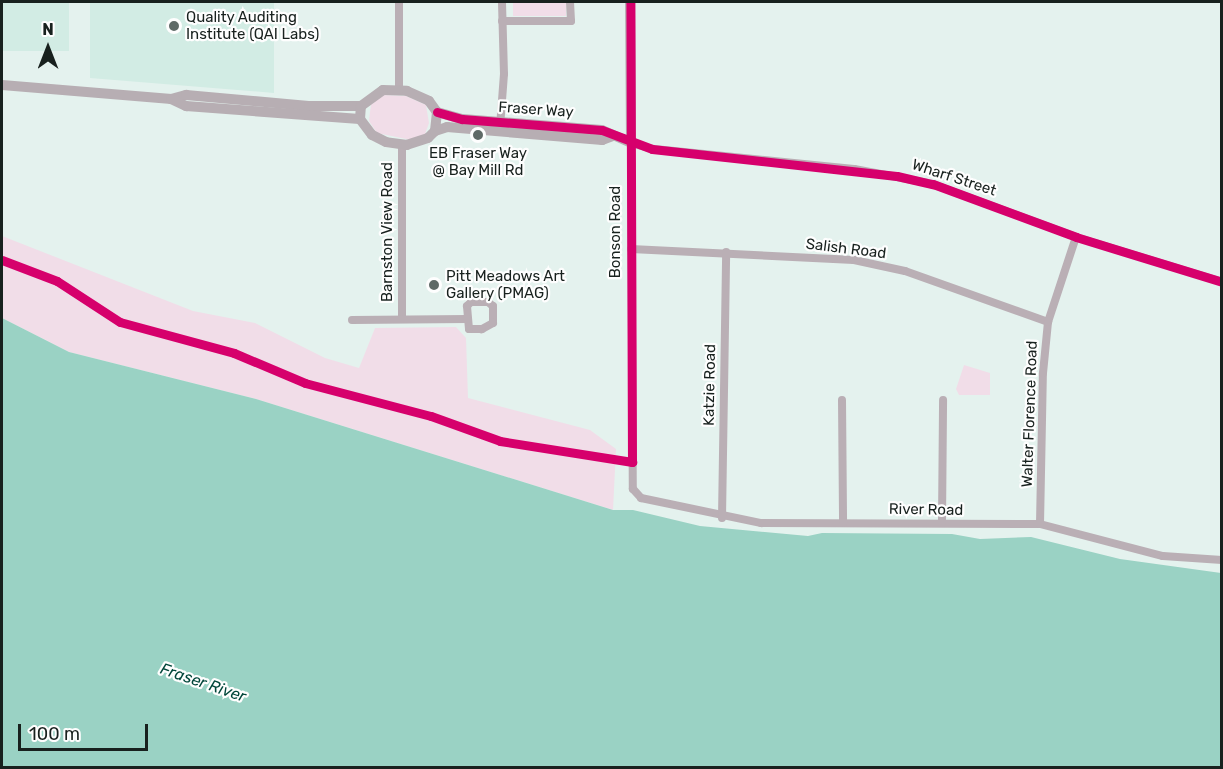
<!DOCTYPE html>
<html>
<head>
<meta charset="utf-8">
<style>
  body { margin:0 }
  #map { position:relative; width:1223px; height:769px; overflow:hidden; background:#e4f2ee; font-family:Rubik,sans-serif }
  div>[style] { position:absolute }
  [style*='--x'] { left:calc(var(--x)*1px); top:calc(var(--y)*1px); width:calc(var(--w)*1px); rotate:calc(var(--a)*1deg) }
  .built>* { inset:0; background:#d2ece4; transform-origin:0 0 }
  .green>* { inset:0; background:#f1dde8; transform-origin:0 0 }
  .water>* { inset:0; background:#9ad2c4 }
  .street>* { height:8px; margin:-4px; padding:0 4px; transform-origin:4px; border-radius:4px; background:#baafb5 }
  .secondary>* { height:10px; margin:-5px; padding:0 5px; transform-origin:5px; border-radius:5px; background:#b7aeb3 }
  .cycleway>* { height:9px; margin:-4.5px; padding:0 4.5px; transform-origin:4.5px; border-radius:4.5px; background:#d6006c }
  .dots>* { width:16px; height:16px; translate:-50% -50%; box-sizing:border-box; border:3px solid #fefefe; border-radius:50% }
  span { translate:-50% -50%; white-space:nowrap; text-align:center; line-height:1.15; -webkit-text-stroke:4.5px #fefefe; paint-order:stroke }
  .poi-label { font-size:15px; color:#18211e }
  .left { translate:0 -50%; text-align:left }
  .street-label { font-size:15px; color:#18211e }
  .water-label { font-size:16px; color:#00463a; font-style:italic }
  .frame { position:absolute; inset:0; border:3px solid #18211e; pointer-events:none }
  .north { position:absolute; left:18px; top:18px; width:60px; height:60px; -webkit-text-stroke:4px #fefefe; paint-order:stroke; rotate:0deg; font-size:16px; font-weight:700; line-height:24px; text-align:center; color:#18211e }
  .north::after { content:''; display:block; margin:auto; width:21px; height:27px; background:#18211e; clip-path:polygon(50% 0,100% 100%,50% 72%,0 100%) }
  .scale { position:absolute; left:18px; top:724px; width:130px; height:27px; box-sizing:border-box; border:3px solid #18211e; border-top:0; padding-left:8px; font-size:18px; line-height:21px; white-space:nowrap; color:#18211e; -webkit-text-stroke:4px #fefefe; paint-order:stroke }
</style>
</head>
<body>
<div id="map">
  <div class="built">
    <div style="left:2px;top:2px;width:67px;height:49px"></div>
    <div style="clip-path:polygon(90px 2px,274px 2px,274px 93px,90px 78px)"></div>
  </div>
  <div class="green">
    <div style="left:513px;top:2px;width:53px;height:14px"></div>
    <div style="clip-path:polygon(382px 95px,406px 96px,426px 105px,429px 123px,425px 134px,411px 140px,377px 133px,369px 121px,370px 112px,371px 105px)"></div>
    <div style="clip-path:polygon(2px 236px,193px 311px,255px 323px,325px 358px,359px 368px,375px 328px,456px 327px,466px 338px,468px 398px,590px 430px,616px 449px,613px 510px,256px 399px,69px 352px,2px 318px)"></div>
    <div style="clip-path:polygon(964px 365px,990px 373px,990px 395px,959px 395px,956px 389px)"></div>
  </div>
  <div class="water">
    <div style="clip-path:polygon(2px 318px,69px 352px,256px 399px,613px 510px,633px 510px,700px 526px,808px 536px,822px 533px,952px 534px,980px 539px,1031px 537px,1120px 559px,1221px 573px,1221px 767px,2px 767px)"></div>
  </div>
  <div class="street">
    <div style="--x:502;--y:21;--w:69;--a:0"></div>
    <div style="--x:571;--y:21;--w:19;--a:-93"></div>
    <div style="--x:399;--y:90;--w:88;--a:-90"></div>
    <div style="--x:500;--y:127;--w:53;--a:-85.7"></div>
    <div style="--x:504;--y:74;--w:72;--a:-91.6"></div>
    <div style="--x:402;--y:144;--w:175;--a:90"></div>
    <div style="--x:631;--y:249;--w:223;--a:2.8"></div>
    <div style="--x:854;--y:260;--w:52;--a:12.2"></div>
    <div style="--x:905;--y:271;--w:152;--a:19.6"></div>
    <div style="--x:1222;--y:282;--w:153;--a:-162.9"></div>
    <div style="--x:1076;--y:237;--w:153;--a:-159.7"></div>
    <div style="--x:933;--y:184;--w:80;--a:-169.2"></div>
    <div style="--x:854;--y:169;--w:203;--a:-174.3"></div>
    <div style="--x:652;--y:149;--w:22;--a:-164"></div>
    <div style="--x:631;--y:143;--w:346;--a:89.7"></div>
    <div style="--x:633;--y:489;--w:12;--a:48"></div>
    <div style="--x:641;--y:498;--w:123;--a:11.8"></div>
    <div style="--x:761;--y:523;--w:279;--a:0.2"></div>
    <div style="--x:1040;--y:524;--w:127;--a:14.6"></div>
    <div style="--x:1163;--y:556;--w:59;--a:3.9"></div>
    <div style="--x:471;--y:302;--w:17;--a:0"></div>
    <div style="--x:488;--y:302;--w:6;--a:39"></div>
    <div style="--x:493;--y:306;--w:17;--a:90"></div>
    <div style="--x:493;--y:323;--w:13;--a:151"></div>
    <div style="--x:482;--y:329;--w:13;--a:180"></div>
    <div style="--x:469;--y:329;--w:23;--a:-95"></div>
    <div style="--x:467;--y:306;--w:6;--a:-45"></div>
    <div style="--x:352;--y:320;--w:115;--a:-0.5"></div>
    <div style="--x:842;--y:400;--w:123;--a:89.5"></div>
    <div style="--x:722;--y:518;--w:266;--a:-89.1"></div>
    <div style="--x:942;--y:523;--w:123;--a:-89.5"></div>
    <div style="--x:1040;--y:524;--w:151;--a:-88.9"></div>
    <div style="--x:1043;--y:373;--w:51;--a:-84.4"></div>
    <div style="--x:1048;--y:322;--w:89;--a:-71.8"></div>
  </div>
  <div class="secondary">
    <div style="--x:2;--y:85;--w:170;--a:4.7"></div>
    <div style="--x:171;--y:99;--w:16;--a:-15"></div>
    <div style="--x:186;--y:95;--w:123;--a:5.1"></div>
    <div style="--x:309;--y:106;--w:52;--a:0"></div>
    <div style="--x:383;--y:90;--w:24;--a:2"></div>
    <div style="--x:407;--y:91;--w:24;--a:24"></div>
    <div style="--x:429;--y:101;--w:14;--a:54"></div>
    <div style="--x:437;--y:112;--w:19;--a:96"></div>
    <div style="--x:435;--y:131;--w:10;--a:135"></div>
    <div style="--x:428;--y:138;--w:22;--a:162"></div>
    <div style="--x:407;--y:145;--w:21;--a:-172"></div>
    <div style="--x:386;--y:142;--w:16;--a:-153"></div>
    <div style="--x:372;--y:135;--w:20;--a:-127"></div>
    <div style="--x:360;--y:119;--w:13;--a:-86"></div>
    <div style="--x:361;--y:106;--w:27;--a:-36"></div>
    <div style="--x:171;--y:99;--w:17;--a:25"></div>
    <div style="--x:186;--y:106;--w:174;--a:4.3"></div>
    <div style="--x:437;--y:112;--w:26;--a:16"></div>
    <div style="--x:462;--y:119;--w:140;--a:4.5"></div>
    <div style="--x:602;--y:130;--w:32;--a:24"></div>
    <div style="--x:631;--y:143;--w:141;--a:-90.4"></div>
    <div style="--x:435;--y:131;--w:13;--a:-18"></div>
    <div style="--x:447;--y:127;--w:156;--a:4.8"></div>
    <div style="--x:602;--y:140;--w:12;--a:-20"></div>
  </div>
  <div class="cycleway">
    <div style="--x:437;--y:112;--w:26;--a:16"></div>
    <div style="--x:462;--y:119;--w:140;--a:4.5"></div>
    <div style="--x:602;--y:130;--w:53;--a:20.8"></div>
    <div style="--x:652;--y:149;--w:246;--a:6.3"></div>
    <div style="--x:897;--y:176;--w:37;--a:13"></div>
    <div style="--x:933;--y:184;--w:153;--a:20.3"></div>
    <div style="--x:1076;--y:237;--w:153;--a:17.1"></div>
    <div style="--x:2;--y:260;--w:59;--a:20.9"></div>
    <div style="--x:57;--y:281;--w:75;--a:33.1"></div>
    <div style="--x:120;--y:322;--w:118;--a:15.2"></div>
    <div style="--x:234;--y:353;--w:77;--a:22.9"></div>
    <div style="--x:305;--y:383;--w:130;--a:14.7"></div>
    <div style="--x:431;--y:416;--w:73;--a:19.9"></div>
    <div style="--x:500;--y:441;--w:134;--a:9"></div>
    <div style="--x:632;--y:462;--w:460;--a:-90.2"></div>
  </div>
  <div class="dots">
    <div style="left:174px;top:26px;background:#5f6a67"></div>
    <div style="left:478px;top:135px;background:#5f6a67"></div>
    <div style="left:434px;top:285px;background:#5f6a67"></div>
  </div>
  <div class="poi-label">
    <span class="left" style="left:186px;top:26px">Quality Auditing<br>Institute (QAI Labs)</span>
    <span style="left:478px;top:162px">EB Fraser Way<br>@ Bay Mill Rd</span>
    <span class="left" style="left:446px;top:285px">Pitt Meadows Art<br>Gallery (PMAG)</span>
  </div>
  <div class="street-label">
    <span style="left:536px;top:110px;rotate:4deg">Fraser Way</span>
    <span style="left:954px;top:178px;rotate:18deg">Wharf Street</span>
    <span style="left:388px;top:232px;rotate:-90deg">Barnston View Road</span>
    <span style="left:616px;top:232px;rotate:-90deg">Bonson Road</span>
    <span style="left:846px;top:249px;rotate:7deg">Salish Road</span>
    <span style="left:710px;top:385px;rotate:-89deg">Katzie Road</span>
    <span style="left:1030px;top:414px;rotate:-88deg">Walter Florence Road</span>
    <span style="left:926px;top:510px;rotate:1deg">River Road</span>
  </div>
  <div class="water-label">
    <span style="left:203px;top:683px;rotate:19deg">Fraser River</span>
  </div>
  <div class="frame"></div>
  <div class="north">N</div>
  <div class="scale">100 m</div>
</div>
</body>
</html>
